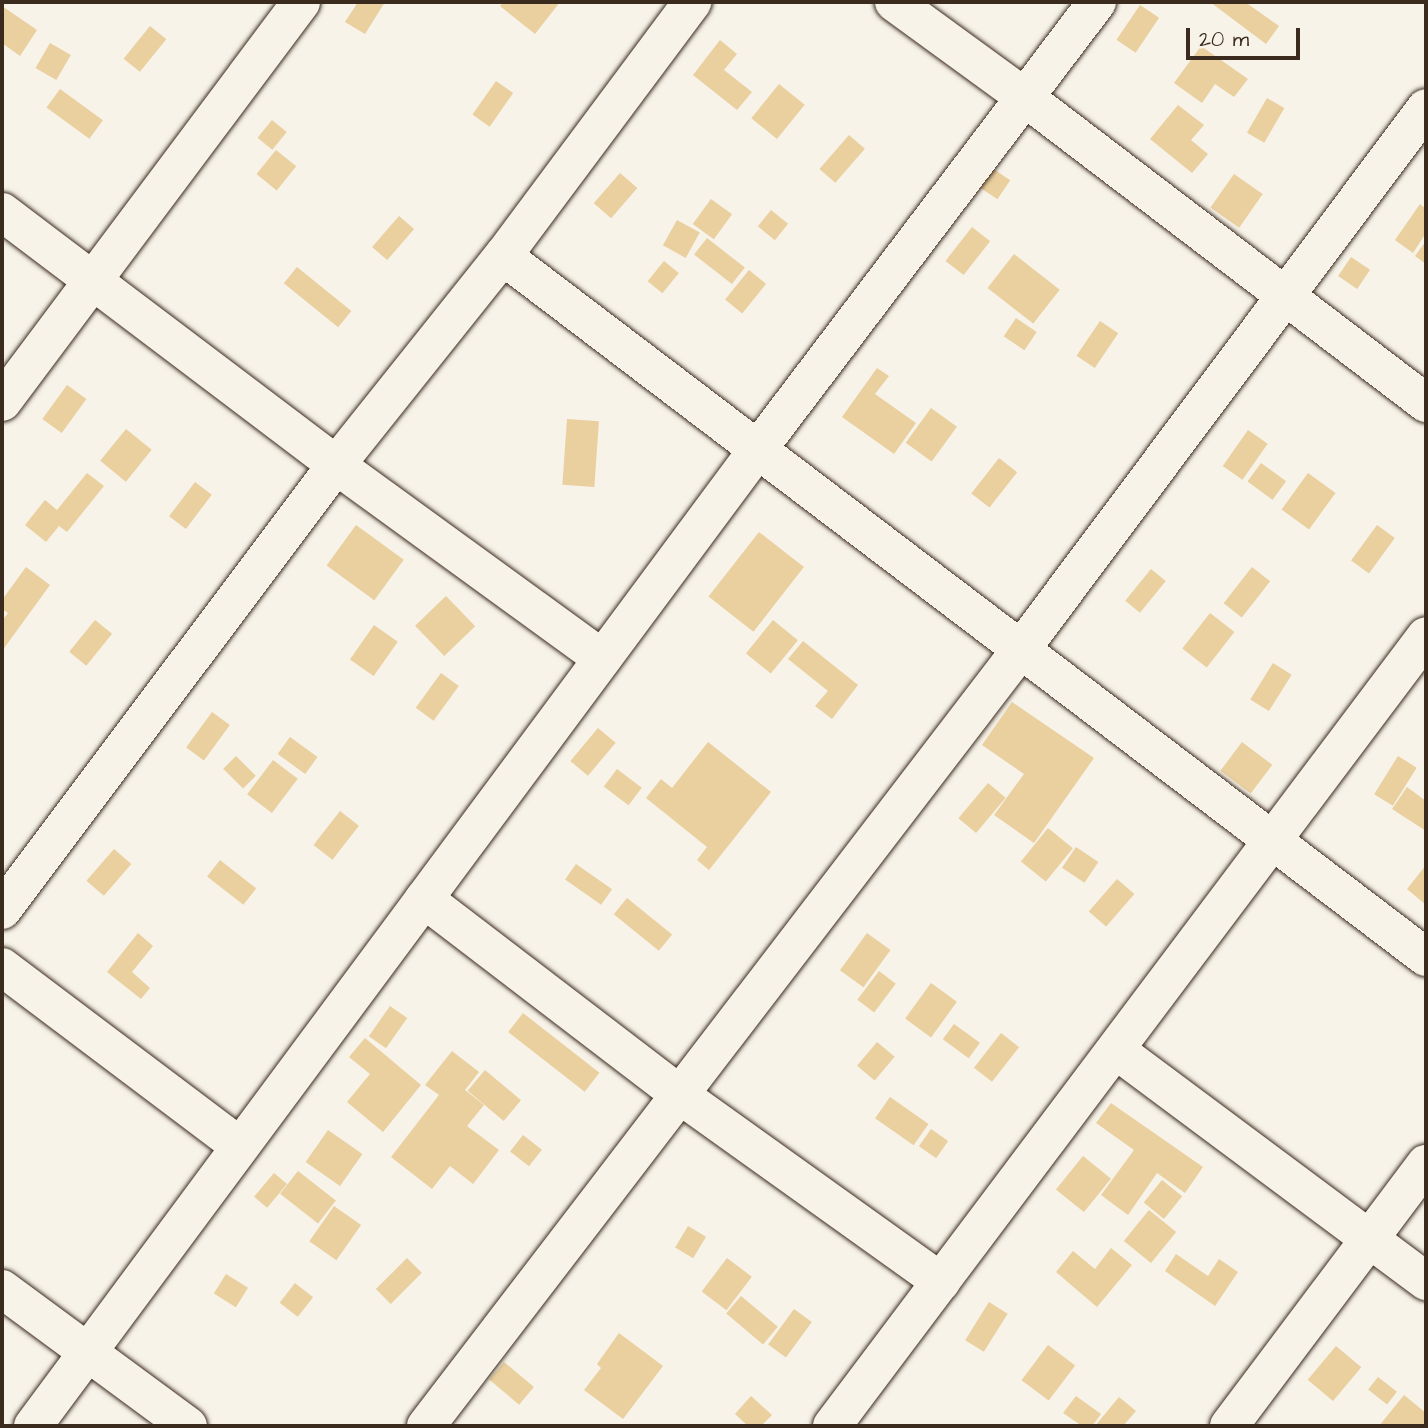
<!DOCTYPE html>
<html>
<head>
<meta charset="utf-8">
<style>
  body { margin:0 }
  #map { position:relative; width:1428px; height:1428px; overflow:hidden; background:#f7f3e8; font-family:"Architects Daughter",sans-serif }
  div>[style] { position:absolute }
  [style*='--x'] { left:calc(var(--x)*1px); top:calc(var(--y)*1px); width:calc(var(--w)*1px); rotate:calc(var(--a)*1deg) }
  .building>* { inset:0; background:#eacf9f; transform-origin:0 0 }
  .roads { filter:drop-shadow(0 0 2px #3b2a1e) drop-shadow(0 0 2px #3b2a1e) }
  .minor>* { height:38px; margin:-19px; padding:0 19px; transform-origin:19px; border-radius:19px; background:#f7f3e8 }
  span { translate:-50% -50%; white-space:nowrap; text-align:center; line-height:1.15; -webkit-text-stroke:5px #f7f3e8; paint-order:stroke }
  .frame { position:absolute; inset:0; border:4px solid #3b2a1e; pointer-events:none }
  .scale { position:absolute; left:1186px; top:28px; width:114px; height:32px; box-sizing:border-box; border:4px solid #3b2a1e; border-top:0; padding-left:9px; font-size:21px; line-height:24px; white-space:nowrap; color:#3b2a1e; -webkit-text-stroke:5px #f7f3e8; paint-order:stroke }
</style>
</head>
<body>
<div id="map">
  <div class="building">
    <div style="clip-path:polygon(358px 2px,385px 2px,365px 34px,345px 22px)"></div>
    <div style="clip-path:polygon(504px 2px,560px 2px,535px 34px,500px 6px)"></div>
    <div style="clip-path:polygon(1210px 2px,1245px 2px,1279px 26px,1266px 44px)"></div>
    <div style="left:1140px;top:5px;width:23px;height:42px;rotate:34deg"></div>
    <div style="clip-path:polygon(2px 6px,37px 30px,20px 56px,2px 43px)"></div>
    <div style="left:150px;top:26px;width:21px;height:42px;rotate:39deg"></div>
    <div style="clip-path:polygon(720px 40px,737px 54px,724px 70px,752px 92px,737px 110px,693px 75px)"></div>
    <div style="left:50px;top:43px;width:24px;height:29px;rotate:30deg"></div>
    <div style="clip-path:polygon(1201px 46px,1248px 79px,1234px 97px,1215px 84px,1202px 103px,1174px 83px)"></div>
    <div style="left:496px;top:81px;width:21px;height:41px;rotate:35deg"></div>
    <div style="left:779px;top:84px;width:33px;height:44px;rotate:39deg"></div>
    <div style="left:60px;top:89px;width:53px;height:23px;rotate:36deg"></div>
    <div style="left:1267px;top:98px;width:20px;height:40px;rotate:30deg"></div>
    <div style="clip-path:polygon(1178px 105px,1204px 125px,1191px 140px,1208px 154px,1192px 173px,1150px 139px)"></div>
    <div style="left:272px;top:120px;width:19px;height:23px;rotate:39deg"></div>
    <div style="left:849px;top:135px;width:21px;height:45px;rotate:41deg"></div>
    <div style="left:276px;top:150px;width:26px;height:31px;rotate:39deg"></div>
    <div style="left:992px;top:168px;width:22px;height:23px;rotate:34deg"></div>
    <div style="left:620px;top:173px;width:23px;height:40px;rotate:41deg"></div>
    <div style="left:1234px;top:174px;width:35px;height:41px;rotate:35deg"></div>
    <div style="left:711px;top:199px;width:26px;height:31px;rotate:36deg"></div>
    <div style="clip-path:polygon(1420px 204px,1426px 209px,1426px 233px,1413px 253px,1395px 240px)"></div>
    <div style="left:771px;top:210px;width:22px;height:21px;rotate:39deg"></div>
    <div style="left:399px;top:216px;width:20px;height:41px;rotate:41deg"></div>
    <div style="left:677px;top:220px;width:26px;height:29px;rotate:29deg"></div>
    <div style="left:972px;top:227px;width:23px;height:43px;rotate:38deg"></div>
    <div style="left:707px;top:238px;width:48px;height:21px;rotate:38deg"></div>
    <div style="clip-path:polygon(1426px 241px,1426px 264px,1415px 256px)"></div>
    <div style="left:1014px;top:254px;width:58px;height:43px;rotate:38deg"></div>
    <div style="left:1351px;top:257px;width:23px;height:23px;rotate:34deg"></div>
    <div style="left:664px;top:261px;width:19px;height:26px;rotate:39deg"></div>
    <div style="left:297px;top:267px;width:70px;height:21px;rotate:39deg"></div>
    <div style="left:749px;top:270px;width:22px;height:38px;rotate:39deg"></div>
    <div style="left:1016px;top:318px;width:25px;height:22px;rotate:34deg"></div>
    <div style="left:1100px;top:321px;width:22px;height:42px;rotate:34deg"></div>
    <div style="clip-path:polygon(877px 368px,889px 376px,875px 394px,916px 423px,894px 454px,842px 417px)"></div>
    <div style="left:67px;top:385px;width:24px;height:42px;rotate:36deg"></div>
    <div style="left:931px;top:408px;width:32px;height:43px;rotate:36deg"></div>
    <div style="left:567px;top:419px;width:32px;height:66px;rotate:4deg"></div>
    <div style="left:126px;top:429px;width:33px;height:41px;rotate:39deg"></div>
    <div style="left:1248px;top:430px;width:24px;height:44px;rotate:35deg"></div>
    <div style="left:999px;top:458px;width:23px;height:45px;rotate:38deg"></div>
    <div style="left:1261px;top:463px;width:31px;height:23px;rotate:36deg"></div>
    <div style="clip-path:polygon(87px 473px,104px 486px,67px 532px,59px 526px,46px 542px,25px 525px,45px 500px,57px 510px)"></div>
    <div style="left:1308px;top:473px;width:34px;height:45px;rotate:36deg"></div>
    <div style="left:195px;top:482px;width:21px;height:43px;rotate:37deg"></div>
    <div style="left:356px;top:525px;width:59px;height:50px;rotate:36deg"></div>
    <div style="left:1377px;top:525px;width:22px;height:44px;rotate:36deg"></div>
    <div style="left:759px;top:532px;width:57px;height:82px;rotate:38deg"></div>
    <div style="clip-path:polygon(26px 567px,50px 585px,2px 651px,2px 621px,8px 613px,2px 609px,2px 600px)"></div>
    <div style="left:1252px;top:567px;width:23px;height:46px;rotate:38deg"></div>
    <div style="left:1151px;top:569px;width:19px;height:41px;rotate:39deg"></div>
    <div style="left:446px;top:596px;width:42px;height:43px;rotate:46deg"></div>
    <div style="left:1210px;top:613px;width:31px;height:45px;rotate:38deg"></div>
    <div style="left:95px;top:620px;width:22px;height:41px;rotate:39deg"></div>
    <div style="left:773px;top:620px;width:32px;height:43px;rotate:39deg"></div>
    <div style="left:374px;top:625px;width:29px;height:42px;rotate:35deg"></div>
    <div style="clip-path:polygon(803px 641px,858px 685px,832px 719px,815px 706px,828px 691px,788px 659px)"></div>
    <div style="left:1273px;top:663px;width:22px;height:43px;rotate:32deg"></div>
    <div style="left:441px;top:673px;width:22px;height:43px;rotate:36deg"></div>
    <div style="clip-path:polygon(1012px 702px,1094px 758px,1034px 843px,994px 815px,1024px 774px,982px 745px)"></div>
    <div style="left:212px;top:712px;width:22px;height:44px;rotate:36deg"></div>
    <div style="left:598px;top:728px;width:23px;height:43px;rotate:40deg"></div>
    <div style="left:290px;top:737px;width:34px;height:21px;rotate:36deg"></div>
    <div style="clip-path:polygon(708px 742px,771px 792px,709px 870px,697px 860px,707px 847px,646px 798px,661px 779px,672px 788px)"></div>
    <div style="left:1242px;top:742px;width:38px;height:36px;rotate:37deg"></div>
    <div style="left:236px;top:756px;width:28px;height:18px;rotate:45deg"></div>
    <div style="left:1398px;top:756px;width:22px;height:45px;rotate:32deg"></div>
    <div style="left:273px;top:760px;width:31px;height:43px;rotate:37deg"></div>
    <div style="left:617px;top:769px;width:31px;height:22px;rotate:37deg"></div>
    <div style="left:988px;top:783px;width:23px;height:46px;rotate:40deg"></div>
    <div style="clip-path:polygon(1407px 787px,1426px 801px,1426px 831px,1392px 809px)"></div>
    <div style="left:340px;top:811px;width:24px;height:43px;rotate:38deg"></div>
    <div style="left:1048px;top:828px;width:32px;height:43px;rotate:39deg"></div>
    <div style="left:1076px;top:847px;width:27px;height:25px;rotate:34deg"></div>
    <div style="left:114px;top:849px;width:23px;height:42px;rotate:41deg"></div>
    <div style="left:220px;top:860px;width:46px;height:21px;rotate:38deg"></div>
    <div style="left:576px;top:864px;width:44px;height:19px;rotate:35deg"></div>
    <div style="clip-path:polygon(1426px 865px,1426px 905px,1407px 889px)"></div>
    <div style="left:1117px;top:879px;width:23px;height:43px;rotate:41deg"></div>
    <div style="left:627px;top:898px;width:58px;height:21px;rotate:39deg"></div>
    <div style="clip-path:polygon(138px 933px,153px 946px,132px 972px,150px 988px,141px 999px,107px 972px)"></div>
    <div style="left:867px;top:933px;width:29px;height:46px;rotate:36deg"></div>
    <div style="left:879px;top:971px;width:21px;height:36px;rotate:37deg"></div>
    <div style="left:931px;top:983px;width:32px;height:44px;rotate:36deg"></div>
    <div style="left:390px;top:1006px;width:21px;height:37px;rotate:35deg"></div>
    <div style="left:523px;top:1013px;width:97px;height:24px;rotate:38deg"></div>
    <div style="left:954px;top:1024px;width:32px;height:19px;rotate:36deg"></div>
    <div style="left:1001px;top:1033px;width:23px;height:44px;rotate:38deg"></div>
    <div style="clip-path:polygon(365px 1038px,421px 1085px,383px 1132px,347px 1102px,370px 1074px,349px 1057px)"></div>
    <div style="left:877px;top:1042px;width:23px;height:31px;rotate:40deg"></div>
    <div style="clip-path:polygon(452px 1051px,479px 1072px,465px 1090px,484px 1105px,467px 1126px,499px 1150px,473px 1184px,450px 1166px,432px 1189px,391px 1157px,439px 1095px,425px 1085px)"></div>
    <div style="left:485px;top:1070px;width:47px;height:27px;rotate:40deg"></div>
    <div style="left:890px;top:1097px;width:47px;height:26px;rotate:35deg"></div>
    <div style="clip-path:polygon(1111px 1103px,1203px 1167px,1185px 1193px,1157px 1173px,1128px 1215px,1101px 1195px,1134px 1150px,1096px 1123px)"></div>
    <div style="left:931px;top:1129px;width:21px;height:21px;rotate:35deg"></div>
    <div style="left:328px;top:1130px;width:42px;height:39px;rotate:35deg"></div>
    <div style="left:523px;top:1135px;width:24px;height:21px;rotate:38deg"></div>
    <div style="left:1083px;top:1156px;width:36px;height:43px;rotate:39deg"></div>
    <div style="left:298px;top:1171px;width:48px;height:29px;rotate:38deg"></div>
    <div style="left:274px;top:1173px;width:17px;height:31px;rotate:40deg"></div>
    <div style="left:1162px;top:1180px;width:26px;height:29px;rotate:39deg"></div>
    <div style="left:334px;top:1206px;width:33px;height:43px;rotate:35deg"></div>
    <div style="left:1149px;top:1210px;width:35px;height:40px;rotate:39deg"></div>
    <div style="left:688px;top:1226px;width:21px;height:25px;rotate:31deg"></div>
    <div style="clip-path:polygon(1111px 1248px,1132px 1265px,1097px 1307px,1056px 1272px,1073px 1251px,1095px 1269px)"></div>
    <div style="clip-path:polygon(1176px 1254px,1208px 1276px,1219px 1259px,1238px 1272px,1215px 1306px,1165px 1271px)"></div>
    <div style="left:407px;top:1258px;width:21px;height:44px;rotate:45deg"></div>
    <div style="left:727px;top:1258px;width:31px;height:42px;rotate:37deg"></div>
    <div style="left:226px;top:1274px;width:26px;height:23px;rotate:32deg"></div>
    <div style="left:295px;top:1283px;width:23px;height:25px;rotate:38deg"></div>
    <div style="left:741px;top:1296px;width:48px;height:23px;rotate:40deg"></div>
    <div style="left:989px;top:1302px;width:22px;height:45px;rotate:32deg"></div>
    <div style="left:794px;top:1309px;width:22px;height:44px;rotate:36deg"></div>
    <div style="clip-path:polygon(619px 1333px,663px 1366px,623px 1419px,584px 1390px,601px 1368px,597px 1364px)"></div>
    <div style="left:1048px;top:1345px;width:34px;height:44px;rotate:37deg"></div>
    <div style="left:1336px;top:1346px;width:33px;height:44px;rotate:40deg"></div>
    <div style="left:504px;top:1362px;width:39px;height:23px;rotate:40deg"></div>
    <div style="left:1378px;top:1377px;width:24px;height:16px;rotate:38deg"></div>
    <div style="clip-path:polygon(1404px 1395px,1426px 1413px,1426px 1421px,1422px 1426px,1379px 1426px)"></div>
    <div style="clip-path:polygon(751px 1396px,772px 1415px,761px 1426px,748px 1426px,735px 1414px)"></div>
    <div style="clip-path:polygon(1076px 1396px,1101px 1414px,1092px 1426px,1082px 1426px,1063px 1413px)"></div>
    <div style="clip-path:polygon(1119px 1397px,1136px 1411px,1123px 1426px,1095px 1426px)"></div>
  </div>
  <div class="roads">
    <div class="minor">
      <div style="--x:894;--y:2;--w:160;--a:36.1"></div>
      <div style="--x:1023;--y:96;--w:507;--a:37.3"></div>
      <div style="--x:2;--y:212;--w:419;--a:37.1"></div>
      <div style="--x:336;--y:465;--w:329;--a:36"></div>
      <div style="--x:503;--y:256;--w:1159;--a:37.22"></div>
      <div style="--x:2;--y:402;--w:499;--a:-53.2"></div>
      <div style="--x:424;--y:899;--w:322;--a:37.4"></div>
      <div style="--x:680;--y:1095;--w:321;--a:35.6"></div>
      <div style="--x:2;--y:910;--w:556;--a:-53.11"></div>
      <div style="--x:336;--y:465;--w:268;--a:-51.4"></div>
      <div style="--x:503;--y:256;--w:317;--a:-53.3"></div>
      <div style="--x:2;--y:967;--w:296;--a:37"></div>
      <div style="--x:1116;--y:1050;--w:387;--a:36.7"></div>
      <div style="--x:2;--y:1289;--w:231;--a:36.4"></div>
      <div style="--x:33;--y:1426;--w:1217;--a:-53.42"></div>
      <div style="--x:758;--y:449;--w:561;--a:-52.82"></div>
      <div style="--x:426;--y:1426;--w:980;--a:-52.55"></div>
      <div style="--x:1022;--y:648;--w:674;--a:-53.2"></div>
      <div style="--x:832;--y:1426;--w:988;--a:-53.06"></div>
      <div style="--x:1229;--y:1426;--w:328;--a:-53.1"></div>
    </div>
  </div>
  <div class="frame"></div>
  <div class="scale">20 m</div>
</div>
</body>
</html>
